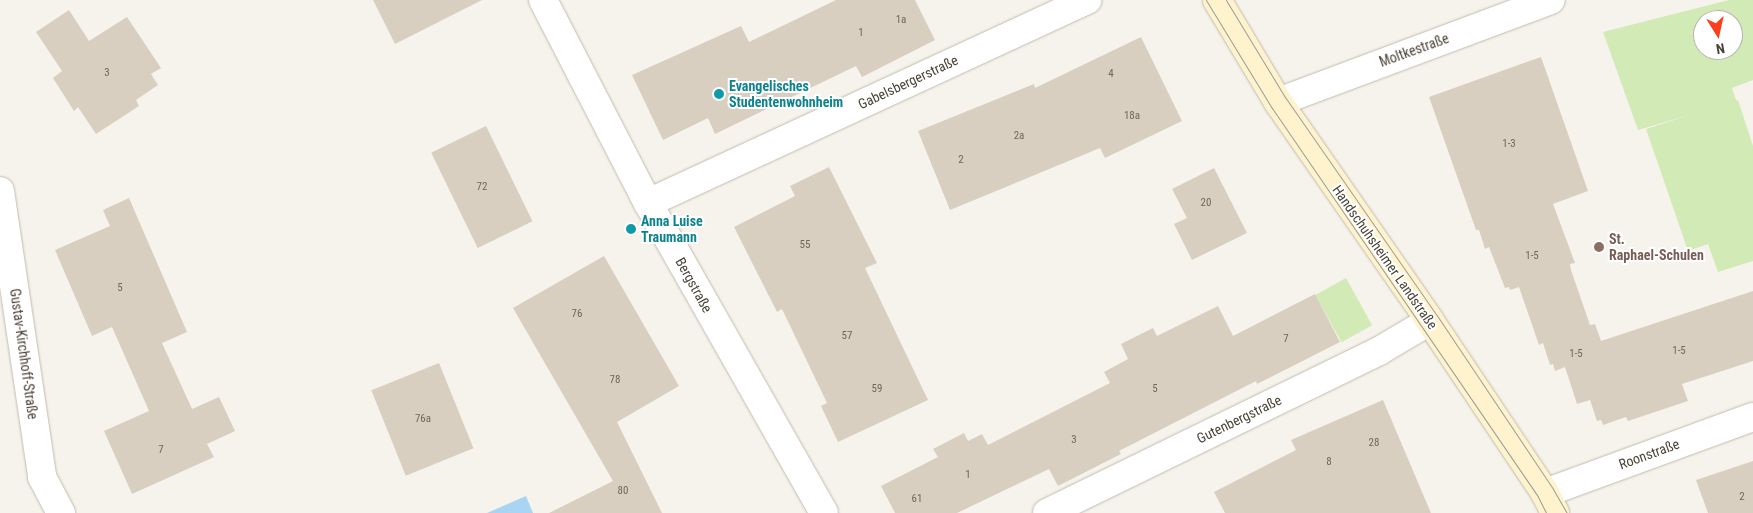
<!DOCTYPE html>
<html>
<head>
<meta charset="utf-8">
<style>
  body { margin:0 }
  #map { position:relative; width:1753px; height:513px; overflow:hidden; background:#f6f3ec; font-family:"Roboto Condensed",sans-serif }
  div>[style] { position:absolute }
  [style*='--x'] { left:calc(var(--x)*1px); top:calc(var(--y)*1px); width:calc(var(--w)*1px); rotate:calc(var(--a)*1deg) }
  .green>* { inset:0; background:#d2eab5; transform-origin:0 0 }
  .water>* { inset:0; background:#a9d4f2 }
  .building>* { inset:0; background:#d8cfc1; transform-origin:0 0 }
  .roads { filter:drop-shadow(0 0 1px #c2bbae) drop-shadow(0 0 1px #c2bbae) }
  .street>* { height:28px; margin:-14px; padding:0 14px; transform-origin:14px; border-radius:14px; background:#fff }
  .secondary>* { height:28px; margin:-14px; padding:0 14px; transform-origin:14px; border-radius:14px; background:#fff3cd }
  .tram>* { height:1px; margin:-0.5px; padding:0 0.5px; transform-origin:0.5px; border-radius:0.5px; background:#9a9a9a }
  .dots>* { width:14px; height:14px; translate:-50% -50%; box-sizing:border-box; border:2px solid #fff; border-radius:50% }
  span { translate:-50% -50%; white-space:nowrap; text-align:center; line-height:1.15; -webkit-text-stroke:4px #fff; paint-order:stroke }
  .number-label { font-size:11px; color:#6e675b }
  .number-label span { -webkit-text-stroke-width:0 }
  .street-label { font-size:14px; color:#4b4439 }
  .culture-label { font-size:14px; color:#0d838f; font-weight:700 }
  .left { translate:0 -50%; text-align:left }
  .education-label { font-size:14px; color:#785e54; font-weight:700 }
  .north { position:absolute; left:1693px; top:10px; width:50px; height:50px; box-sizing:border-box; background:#fff; border:1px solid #b7b4b0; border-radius:50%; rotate:170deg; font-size:14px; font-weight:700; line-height:20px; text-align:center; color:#4b4439 }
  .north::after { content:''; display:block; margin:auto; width:18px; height:22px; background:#fc3f1d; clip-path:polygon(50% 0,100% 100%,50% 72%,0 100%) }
</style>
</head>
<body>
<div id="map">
  <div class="green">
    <div style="clip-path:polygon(evenodd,1729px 0,1753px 0,1753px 80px,1732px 88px,1736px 100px,1738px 100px,1753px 146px,1753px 261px,1718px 272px,1708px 244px,1688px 251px,1646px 129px,1693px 114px,1638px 130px,1603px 32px,1729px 0,1703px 20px,1733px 20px,1733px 50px,1703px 50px,1703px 20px)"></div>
    <div style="left:1346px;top:278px;width:54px;height:35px;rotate:61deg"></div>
  </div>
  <div class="water">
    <div style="clip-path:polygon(526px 496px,533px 513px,487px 513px)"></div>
  </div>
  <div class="building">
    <div style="clip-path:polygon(373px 0,482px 0,395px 44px)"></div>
    <div style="clip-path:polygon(836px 0,915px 0,935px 40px,862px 77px,856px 66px,715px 134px,708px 118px,663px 140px,632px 75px,741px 26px,749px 42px)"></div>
    <div style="clip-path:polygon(69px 10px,89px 41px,127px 17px,161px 68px,151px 74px,158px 85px,136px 100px,139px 106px,96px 134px,78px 107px,74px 111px,53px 78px,62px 71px,36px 32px)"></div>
    <div style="clip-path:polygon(1141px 37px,1182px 121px,1105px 158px,1100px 148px,950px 210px,918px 131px,1034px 84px,1035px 88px)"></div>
    <div style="clip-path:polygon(1541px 57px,1588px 191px,1553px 204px,1575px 263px,1570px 264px,1571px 270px,1590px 325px,1595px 324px,1601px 341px,1753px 291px,1753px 361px,1682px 384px,1688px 401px,1628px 421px,1626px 417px,1603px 425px,1601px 420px,1597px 421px,1590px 400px,1577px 404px,1565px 367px,1555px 371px,1553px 364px,1550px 365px,1543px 343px,1539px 345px,1519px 287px,1510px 290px,1509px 287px,1505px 288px,1489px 247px,1485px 249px,1479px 230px,1476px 230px,1429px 97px)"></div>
    <div style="left:486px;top:126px;width:106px;height:61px;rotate:64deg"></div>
    <div style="clip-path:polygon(829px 167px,877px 263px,865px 268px,928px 400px,838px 442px,821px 406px,827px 403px,782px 309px,777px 312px,734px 227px,795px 196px,790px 186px)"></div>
    <div style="clip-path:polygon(1214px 168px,1247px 233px,1192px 260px,1174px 224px,1187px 218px,1172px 189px)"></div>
    <div style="clip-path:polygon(129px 198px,187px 332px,162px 343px,192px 409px,219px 397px,235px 431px,207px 444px,214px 457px,132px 494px,104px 431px,149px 411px,112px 327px,92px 336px,55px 250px,110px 226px,103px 210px)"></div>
    <div style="clip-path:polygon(604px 256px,679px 386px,617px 422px,662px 513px,549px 513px,613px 481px,513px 308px)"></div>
    <div style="clip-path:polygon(1315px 294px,1340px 342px,1257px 384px,1256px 381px,1119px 451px,1121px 454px,1058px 486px,1049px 469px,957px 513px,895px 513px,881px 486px,938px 457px,933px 449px,964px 433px,968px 441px,982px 434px,988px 445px,1110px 383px,1104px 372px,1128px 359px,1121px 344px,1153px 328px,1157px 336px,1218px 306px,1233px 336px)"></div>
    <div style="left:439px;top:363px;width:92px;height:73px;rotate:68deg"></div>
    <div style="clip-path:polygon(1383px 400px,1431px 513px,1225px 513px,1214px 492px,1296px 450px,1291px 440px)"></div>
    <div style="clip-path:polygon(1753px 461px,1753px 513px,1708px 513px,1696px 480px)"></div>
  </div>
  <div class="roads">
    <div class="street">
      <div style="--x:543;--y:0;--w:229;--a:62.7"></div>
      <div style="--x:648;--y:203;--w:356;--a:60.4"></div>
      <div style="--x:1278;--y:102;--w:291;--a:-20.5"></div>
      <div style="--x:0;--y:191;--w:289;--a:81.6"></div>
      <div style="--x:42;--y:477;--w:41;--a:62.2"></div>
      <div style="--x:648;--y:203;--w:484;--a:-24.8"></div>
      <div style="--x:1545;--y:493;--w:221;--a:-20.1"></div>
      <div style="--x:1047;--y:513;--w:369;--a:-26"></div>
      <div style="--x:1379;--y:351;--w:59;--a:-30.5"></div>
    </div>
    <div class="secondary">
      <div style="--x:1217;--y:0;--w:119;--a:59.1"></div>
      <div style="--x:1278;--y:102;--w:267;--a:55.2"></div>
      <div style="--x:1430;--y:321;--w:207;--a:56.2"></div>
      <div style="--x:1545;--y:493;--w:22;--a:63"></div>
    </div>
  </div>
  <div class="tram">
    <div style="--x:1206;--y:0;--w:127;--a:58.6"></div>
    <div style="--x:1272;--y:108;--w:471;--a:55.6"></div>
    <div style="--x:1538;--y:497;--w:18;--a:63"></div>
    <div style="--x:1226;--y:0;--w:114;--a:58.7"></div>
    <div style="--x:1285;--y:97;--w:268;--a:55.2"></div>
    <div style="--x:1438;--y:317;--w:207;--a:56.2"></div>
    <div style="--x:1553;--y:489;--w:28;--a:60"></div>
  </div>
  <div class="dots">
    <div style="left:719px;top:94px;background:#0f9aa8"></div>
    <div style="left:631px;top:229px;background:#0f9aa8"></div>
    <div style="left:1599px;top:247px;background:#8d6e63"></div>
  </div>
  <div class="number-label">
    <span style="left:901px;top:20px">1a</span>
    <span style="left:861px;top:33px">1</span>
    <span style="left:107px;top:73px">3</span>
    <span style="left:1111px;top:74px">4</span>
    <span style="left:1132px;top:116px">18a</span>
    <span style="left:1019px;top:136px">2a</span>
    <span style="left:1509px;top:144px">1-3</span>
    <span style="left:961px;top:160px">2</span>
    <span style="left:482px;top:187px">72</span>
    <span style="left:1206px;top:203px">20</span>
    <span style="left:805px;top:245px">55</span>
    <span style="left:1532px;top:256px">1-5</span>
    <span style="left:120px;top:288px">5</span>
    <span style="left:577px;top:314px">76</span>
    <span style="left:847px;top:336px">57</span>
    <span style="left:1286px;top:339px">7</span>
    <span style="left:1679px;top:351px">1-5</span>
    <span style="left:1576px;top:354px">1-5</span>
    <span style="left:615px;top:380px">78</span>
    <span style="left:877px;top:389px">59</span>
    <span style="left:1155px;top:389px">5</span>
    <span style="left:423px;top:419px">76a</span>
    <span style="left:1074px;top:440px">3</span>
    <span style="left:1374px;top:443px">28</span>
    <span style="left:161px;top:450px">7</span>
    <span style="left:1329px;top:462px">8</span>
    <span style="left:968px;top:475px">1</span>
    <span style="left:623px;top:491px">80</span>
    <span style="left:1742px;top:497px">2</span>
    <span style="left:917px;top:499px">61</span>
  </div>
  <div class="street-label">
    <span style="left:1414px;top:50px;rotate:-20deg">Moltkestraße</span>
    <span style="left:908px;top:82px;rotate:-25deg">Gabelsbergerstraße</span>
    <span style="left:1385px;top:257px;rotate:55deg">Handschuhsheimer Landstraße</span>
    <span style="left:694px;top:285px;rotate:61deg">Bergstraße</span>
    <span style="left:24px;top:354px;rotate:82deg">Gustav-Kirchhoff-Straße</span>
    <span style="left:1239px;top:419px;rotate:-26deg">Gutenbergstraße</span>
    <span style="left:1649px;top:454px;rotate:-20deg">Roonstraße</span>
  </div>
  <div class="culture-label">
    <span class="left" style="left:729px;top:94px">Evangelisches<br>Studentenwohnheim</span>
    <span class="left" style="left:641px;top:229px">Anna Luise<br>Traumann</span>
  </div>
  <div class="education-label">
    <span class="left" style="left:1609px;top:247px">St.<br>Raphael-Schulen</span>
  </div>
  <div class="north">N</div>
</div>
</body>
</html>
